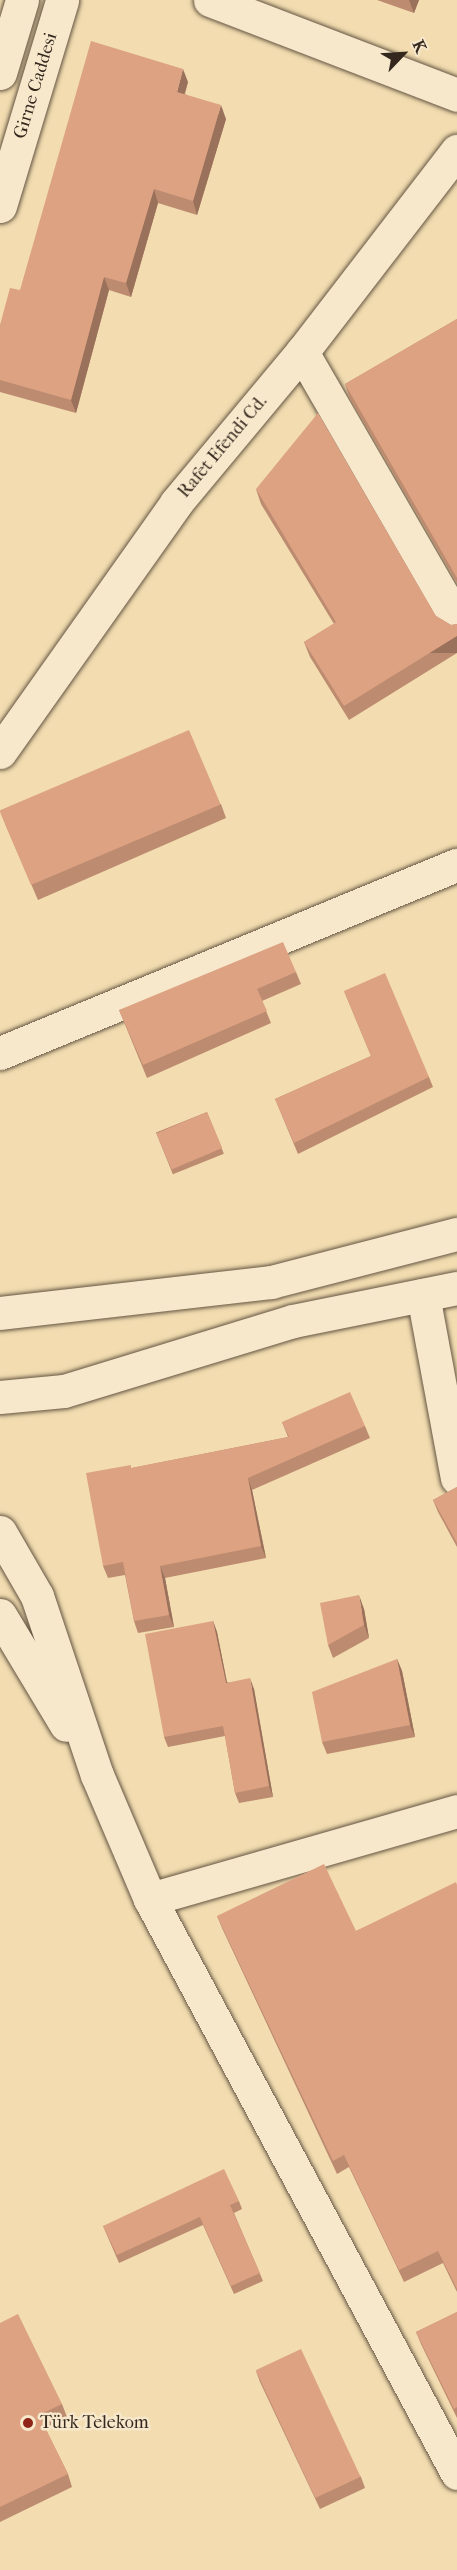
<!DOCTYPE html>
<html>
<head>
<meta charset="utf-8">
<style>
  body { margin:0 }
  #map { position:relative; width:457px; height:2570px; overflow:hidden; background:#f2dcb0; font-family:"IM FELL French Canon",serif }
  div>[style] { position:absolute }
  [style*='--x'] { left:calc(var(--x)*1px); top:calc(var(--y)*1px); width:calc(var(--w)*1px); rotate:calc(var(--a)*1deg) }
  .roads { filter:drop-shadow(0 0 2px #645542) drop-shadow(0 0 2px #645542) }
  .street>* { height:33px; margin:-16.5px; padding:0 16.5px; transform-origin:16.5px; border-radius:16.5px; background:#f7e8cc }
  .secondary>* { height:33px; margin:-16.5px; padding:0 16.5px; transform-origin:16.5px; border-radius:16.5px; background:#f7e8cc }
  .wall>* { inset:0; background:#bd8b70; transform-origin:0 0 }
  .shaded-wall>* { inset:0; background:#9a715b; transform-origin:0 0 }
  .building>* { inset:0; background:#dca282; transform-origin:0 0 }
  .dots>* { width:16px; height:16px; translate:-50% -50%; box-sizing:border-box; border:3px solid #f7e8cc; border-radius:50% }
  span { translate:-50% -50%; white-space:nowrap; text-align:center; line-height:1.15; -webkit-text-stroke:5px #f7e8cc; paint-order:stroke }
  .street-label { font-size:18px; color:#34281e }
  .poi-label { font-size:18px; color:#34281e }
  .left { translate:0 -50%; text-align:left }
  .north { position:absolute; left:373px; top:24px; width:60px; height:60px; -webkit-text-stroke:4px #f7e8cc; paint-order:stroke; rotate:65deg; font-size:16px; font-weight:700; line-height:24px; text-align:center; color:#34281e }
  .north::after { content:''; display:block; margin:auto; width:21px; height:27px; background:#34281e; clip-path:polygon(50% 0,100% 100%,50% 72%,0 100%) }
</style>
</head>
<body>
<div id="map">
  <div class="roads">
    <div class="street">
      <div style="--x:210;--y:0;--w:265;--a:21"></div>
      <div style="--x:302;--y:352;--w:310;--a:60"></div>
      <div style="--x:0;--y:1053;--w:494;--a:-22.4"></div>
      <div style="--x:423;--y:1295;--w:186;--a:79.5"></div>
      <div style="--x:150;--y:1899;--w:319;--a:-16"></div>
    </div>
    <div class="secondary">
      <div style="--x:0;--y:73;--w:76;--a:-73.2"></div>
      <div style="--x:0;--y:206;--w:215;--a:-73.2"></div>
      <div style="--x:0;--y:752;--w:305;--a:-54.7"></div>
      <div style="--x:176;--y:503;--w:197;--a:-50.2"></div>
      <div style="--x:302;--y:352;--w:254;--a:-52.4"></div>
      <div style="--x:0;--y:1313;--w:273;--a:-6.5"></div>
      <div style="--x:271;--y:1282;--w:192;--a:-14.5"></div>
      <div style="--x:0;--y:1397;--w:64;--a:-5.4"></div>
      <div style="--x:64;--y:1391;--w:239;--a:-17"></div>
      <div style="--x:293;--y:1321;--w:167;--a:-11.4"></div>
      <div style="--x:0;--y:1532;--w:74;--a:60"></div>
      <div style="--x:37;--y:1596;--w:189;--a:71.5"></div>
      <div style="--x:97;--y:1775;--w:135;--a:66.9"></div>
      <div style="--x:150;--y:1899;--w:651;--a:61.86"></div>
      <div style="--x:0;--y:1615;--w:128;--a:59"></div>
    </div>
  </div>
  <div class="wall">
    <div style="clip-path:polygon(377px 0,419px 0,414px 13px)"></div>
    <div style="clip-path:polygon(188px 82px,185px 94px,226px 119px,197px 215px,158px 203px,131px 297px,109px 290px,76px 413px,0 392px,0 325px,20px 290px)"></div>
    <div style="clip-path:polygon(457px 319px,457px 583px,350px 399px,345px 384px)"></div>
    <div style="clip-path:polygon(256px 489px,436px 616px,451px 625px,457px 624px,457px 653px,349px 720px,310px 657px,304px 642px,334px 624px,261px 504px)"></div>
    <div style="clip-path:polygon(221px 804px,226px 818px,38px 900px,6px 826px,1px 813px)"></div>
    <div style="clip-path:polygon(296px 972px,301px 984px,262px 1001px,271px 1023px,147px 1078px,119px 1010px)"></div>
    <div style="clip-path:polygon(344px 991px,429px 1077px,433px 1087px,298px 1154px,275px 1099px,371px 1056px)"></div>
    <div style="left:207px;top:1112px;width:45px;height:55px;rotate:68deg"></div>
    <div style="clip-path:polygon(282px 1422px,365px 1426px,370px 1438px,252px 1490px,266px 1558px,165px 1578px,174px 1627px,138px 1633px,134px 1621px,125px 1575px,108px 1578px,103px 1566px,132px 1468px,288px 1437px)"></div>
    <div style="clip-path:polygon(457px 1487px,457px 1547px,438px 1512px,433px 1500px)"></div>
    <div style="clip-path:polygon(364px 1609px,369px 1638px,333px 1658px,328px 1645px)"></div>
    <div style="clip-path:polygon(213px 1621px,217px 1632px,227px 1682px,254px 1689px,273px 1797px,239px 1803px,235px 1793px,225px 1736px,168px 1747px,164px 1737px)"></div>
    <div style="clip-path:polygon(397px 1659px,402px 1671px,415px 1737px,327px 1754px,322px 1742px)"></div>
    <div style="clip-path:polygon(457px 1885px,457px 2292px,443px 2263px,404px 2282px,349px 2167px,337px 2174px,222px 1928px,217px 1916px,356px 1931px)"></div>
    <div style="clip-path:polygon(239px 2201px,242px 2209px,234px 2213px,263px 2281px,234px 2294px,203px 2225px,119px 2263px,103px 2226px)"></div>
    <div style="clip-path:polygon(457px 2312px,457px 2418px,421px 2344px,416px 2332px)"></div>
    <div style="clip-path:polygon(0 2323px,62px 2404px,67px 2417px,45px 2428px,68px 2474px,72px 2487px,0 2522px)"></div>
    <div style="clip-path:polygon(256px 2371px,361px 2477px,365px 2488px,320px 2509px,260px 2382px)"></div>
  </div>
  <div class="shaded-wall">
    <div style="clip-path:polygon(409px 0,419px 0,414px 13px)"></div>
    <div style="clip-path:polygon(183px 69px,188px 82px,181px 105px,177px 92px)"></div>
    <div style="clip-path:polygon(221px 105px,226px 119px,197px 215px,193px 201px)"></div>
    <div style="clip-path:polygon(154px 189px,158px 203px,131px 297px,126px 283px)"></div>
    <div style="clip-path:polygon(104px 277px,109px 290px,76px 413px,71px 400px)"></div>
    <div style="left:457px;top:636px;width:17px;height:133px;rotate:90deg"></div>
    <div style="clip-path:polygon(248px 1478px,252px 1490px,266px 1558px,261px 1546px)"></div>
    <div style="clip-path:polygon(160px 1566px,165px 1578px,174px 1627px,169px 1615px)"></div>
    <div style="clip-path:polygon(359px 1595px,364px 1609px,369px 1638px,364px 1625px)"></div>
    <div style="clip-path:polygon(213px 1621px,217px 1632px,229px 1693px,226px 1683px)"></div>
    <div style="clip-path:polygon(397px 1659px,402px 1671px,415px 1737px,410px 1725px)"></div>
    <div style="clip-path:polygon(250px 1678px,254px 1689px,273px 1797px,269px 1786px)"></div>
  </div>
  <div class="building">
    <div style="clip-path:polygon(91px 41px,183px 69px,177px 92px,221px 105px,193px 201px,154px 189px,126px 283px,104px 277px,71px 400px,0 380px,0 325px,10px 288px,20px 290px)"></div>
    <div style="clip-path:polygon(457px 319px,457px 578px,345px 384px)"></div>
    <div style="clip-path:polygon(318px 413px,436px 616px,451px 625px,457px 624px,457px 636px,344px 706px,304px 642px,336px 622px,256px 489px)"></div>
    <div style="left:189px;top:730px;width:81px;height:206px;rotate:67deg"></div>
    <div style="clip-path:polygon(283px 942px,296px 972px,257px 989px,267px 1011px,143px 1065px,119px 1010px)"></div>
    <div style="clip-path:polygon(385px 973px,429px 1077px,294px 1143px,275px 1099px,371px 1056px,344px 991px)"></div>
    <div style="left:207px;top:1112px;width:39px;height:55px;rotate:67deg"></div>
    <div style="clip-path:polygon(350px 1392px,365px 1426px,248px 1478px,261px 1546px,160px 1566px,169px 1615px,134px 1621px,123px 1562px,103px 1566px,86px 1473px,131px 1465px,131px 1468px,289px 1437px,282px 1422px)"></div>
    <div style="clip-path:polygon(457px 1487px,457px 1543px,433px 1500px)"></div>
    <div style="clip-path:polygon(359px 1595px,364px 1625px,328px 1645px,320px 1603px)"></div>
    <div style="clip-path:polygon(213px 1621px,226px 1683px,250px 1678px,269px 1786px,235px 1793px,223px 1726px,164px 1737px,145px 1634px)"></div>
    <div style="clip-path:polygon(397px 1659px,410px 1725px,322px 1742px,312px 1692px)"></div>
    <div style="clip-path:polygon(324px 1864px,356px 1931px,456px 1882px,457px 1885px,457px 2289px,438px 2251px,399px 2270px,344px 2155px,333px 2161px,217px 1916px)"></div>
    <div style="clip-path:polygon(224px 2169px,239px 2201px,230px 2205px,260px 2273px,231px 2286px,200px 2217px,117px 2255px,103px 2226px)"></div>
    <div style="clip-path:polygon(457px 2312px,457px 2407px,454px 2409px,416px 2332px)"></div>
    <div style="clip-path:polygon(18px 2314px,62px 2404px,39px 2415px,68px 2474px,0 2507px,0 2323px)"></div>
    <div style="left:301px;top:2349px;width:141px;height:50px;rotate:65deg"></div>
  </div>
  <div class="dots">
    <div style="left:28px;top:2423px;background:#8f2418"></div>
  </div>
  <div class="street-label">
    <span style="left:36px;top:86px;rotate:-73deg">Girne Caddesi</span>
    <span style="left:223px;top:447px;rotate:-50deg">Rafet Efendi Cd.</span>
  </div>
  <div class="poi-label">
    <span class="left" style="left:40px;top:2423px">Türk Telekom</span>
  </div>
  <div class="north">K</div>
</div>
</body>
</html>
